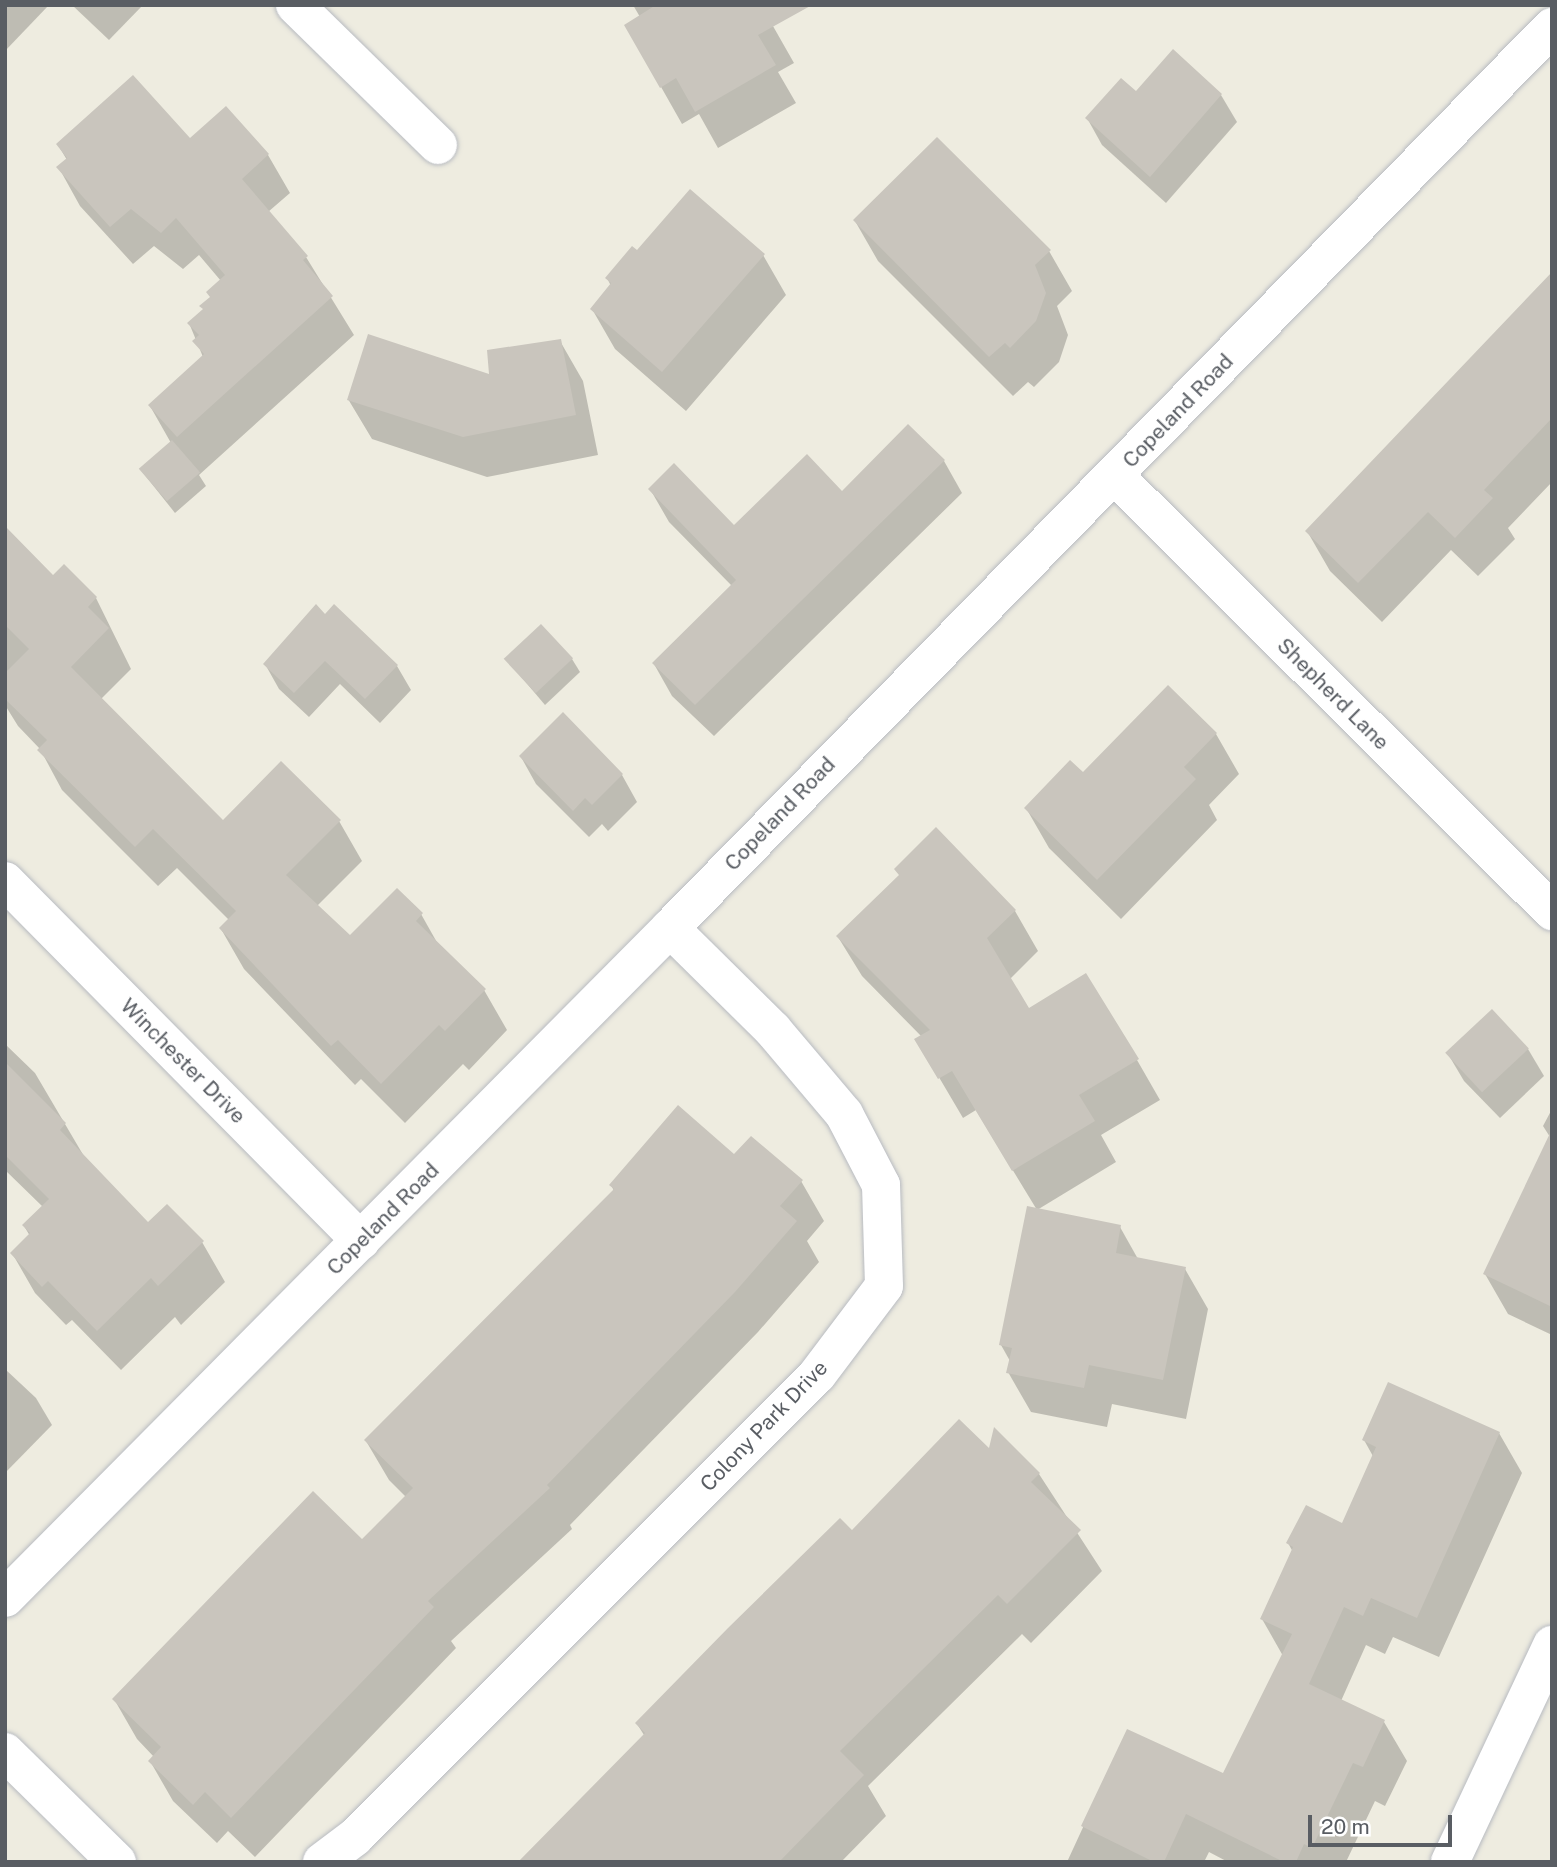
<!DOCTYPE html>
<html>
<head>
<meta charset="utf-8">
<style>
  body { margin:0 }
  #map { position:relative; width:1557px; height:1867px; overflow:hidden; background:#eeece0; font-family:"Public Sans",sans-serif }
  div>[style] { position:absolute }
  [style*='--x'] { left:calc(var(--x)*1px); top:calc(var(--y)*1px); width:calc(var(--w)*1px); rotate:calc(var(--a)*1deg) }
  .shadow>* { inset:0; background:#0003 }
  .building>* { inset:0; background:#c9c5bd; transform-origin:0 0 }
  .roads { filter:drop-shadow(0 0 2px #b8bbc1) drop-shadow(0 0 2px #b8bbc1) }
  .minor>* { height:38px; margin:-19px; padding:0 19px; transform-origin:19px; border-radius:19px; background:#fff }
  span { translate:-50% -50%; white-space:nowrap; text-align:center; line-height:1.15; -webkit-text-stroke:5px #fff; paint-order:stroke }
  .street-label { font-size:21px; color:#595d63 }
  .frame { position:absolute; inset:0; border:7px solid #595d63; pointer-events:none }
  .scale { position:absolute; left:1308px; top:1815px; width:144px; height:32px; box-sizing:border-box; border:4px solid #595d63; border-top:0; padding-left:9px; font-size:21px; line-height:24px; white-space:nowrap; color:#595d63; -webkit-text-stroke:5px #fff; paint-order:stroke }
</style>
</head>
<body>
<div id="map">
  <div class="shadow">
    <div style="clip-path:polygon(5px 5px,49px 5px,5px 51px)"></div>
    <div style="clip-path:polygon(72px 5px,143px 5px,109px 40px)"></div>
    <div style="clip-path:polygon(633px 5px,761px 5px,794px 63px,778px 72px,796px 103px,718px 148px,699px 114px,682px 124px,626px 25px,640px 17px)"></div>
    <div style="clip-path:polygon(1136px 93px,1221px 95px,1237px 122px,1166px 203px,1102px 145px,1087px 118px)"></div>
    <div style="clip-path:polygon(226px 109px,268px 155px,290px 193px,268px 212px,306px 257px,354px 335px,199px 475px,206px 486px,175px 513px,140px 469px,171px 443px,150px 406px,203px 357px,189px 323px,204px 311px,221px 281px,199px 255px,183px 269px,154px 246px,133px 264px,80px 206px,59px 168px,67px 160px,58px 145px,190px 141px)"></div>
    <div style="clip-path:polygon(855px 221px,1049px 251px,1072px 291px,1057px 306px,1068px 335px,1059px 362px,1034px 387px,1028px 382px,1013px 396px,878px 261px)"></div>
    <div style="clip-path:polygon(637px 252px,763px 255px,786px 295px,686px 411px,615px 349px,592px 309px,611px 286px,607px 278px)"></div>
    <div style="clip-path:polygon(1552px 274px,1552px 482px,1508px 528px,1515px 539px,1478px 576px,1451px 550px,1382px 622px,1330px 571px,1307px 531px)"></div>
    <div style="clip-path:polygon(560px 341px,583px 381px,598px 455px,487px 477px,372px 439px,348px 399px,491px 376px)"></div>
    <div style="clip-path:polygon(908px 426px,944px 461px,962px 493px,714px 736px,672px 696px,654px 664px,732px 586px,669px 522px,650px 489px,734px 527px,842px 493px)"></div>
    <div style="clip-path:polygon(5px 550px,53px 577px,64px 566px,96px 598px,131px 669px,101px 699px,223px 823px,339px 821px,362px 861px,317px 906px,350px 938px,421px 914px,439px 946px,484px 990px,507px 1030px,469px 1070px,463px 1064px,405px 1123px,361px 1079px,355px 1085px,244px 969px,221px 929px,229px 920px,177px 868px,158px 886px,62px 790px,40px 749px,18px 726px,5px 705px)"></div>
    <div style="clip-path:polygon(325px 616px,397px 666px,411px 690px,380px 723px,340px 684px,309px 717px,279px 689px,265px 664px)"></div>
    <div style="clip-path:polygon(572px 659px,580px 672px,545px 705px,507px 660px)"></div>
    <div style="clip-path:polygon(1168px 688px,1216px 734px,1239px 774px,1209px 805px,1217px 820px,1121px 919px,1049px 848px,1026px 808px,1083px 774px)"></div>
    <div style="clip-path:polygon(521px 757px,622px 775px,637px 802px,608px 831px,602px 824px,589px 837px,536px 784px)"></div>
    <div style="clip-path:polygon(936px 830px,1015px 911px,1038px 951px,1010px 979px,1028px 1010px,1137px 1060px,1160px 1100px,1101px 1135px,1116px 1162px,1037px 1210px,1120px 1227px,1138px 1259px,1185px 1269px,1208px 1309px,1186px 1419px,1112px 1404px,1107px 1427px,1031px 1412px,1008px 1372px,1010px 1361px,1001px 1345px,1037px 1210px,976px 1110px,963px 1118px,917px 1040px,922px 1037px,862px 976px,838px 937px,900px 876px,896px 870px)"></div>
    <div style="clip-path:polygon(1492px 1011px,1528px 1049px,1544px 1076px,1500px 1118px,1464px 1081px,1448px 1054px)"></div>
    <div style="clip-path:polygon(5px 1044px,35px 1073px,85px 1158px,148px 1224px,202px 1242px,225px 1282px,181px 1325px,175px 1317px,121px 1370px,72px 1320px,66px 1325px,35px 1293px,12px 1253px,30px 1236px,24px 1226px,43px 1207px,5px 1170px)"></div>
    <div style="clip-path:polygon(1552px 1109px,1552px 1335px,1508px 1314px,1485px 1274px,1550px 1137px,1543px 1126px)"></div>
    <div style="clip-path:polygon(734px 1157px,801px 1181px,824px 1221px,807px 1241px,819px 1262px,758px 1332px,570px 1525px,572px 1529px,451px 1641px,456px 1648px,255px 1857px,228px 1831px,217px 1843px,173px 1801px,150px 1761px,154px 1757px,137px 1739px,114px 1699px,362px 1542px,406px 1497px,389px 1480px,366px 1441px,614px 1191px,611px 1185px)"></div>
    <div style="clip-path:polygon(5px 1369px,36px 1398px,52px 1425px,5px 1473px)"></div>
    <div style="clip-path:polygon(1499px 1433px,1522px 1473px,1439px 1657px,1393px 1637px,1385px 1654px,1366px 1645px,1341px 1701px,1384px 1722px,1407px 1761px,1385px 1806px,1375px 1801px,1346px 1862px,1228px 1862px,1209px 1852px,1204px 1862px,1067px 1862px,1127px 1732px,1224px 1775px,1283px 1656px,1262px 1619px,1293px 1552px,1288px 1543px,1343px 1525px,1374px 1458px,1364px 1440px)"></div>
    <div style="clip-path:polygon(990px 1452px,1039px 1474px,1102px 1571px,1031px 1643px,1022px 1634px,868px 1786px,886px 1816px,841px 1862px,520px 1862px,644px 1735px,637px 1724px,852px 1532px)"></div>
  </div>
  <div class="building">
    <div style="clip-path:polygon(656px 5px,812px 5px,758px 35px,776px 65px,695px 112px,676px 78px,660px 88px,624px 25px)"></div>
    <div style="clip-path:polygon(1173px 49px,1222px 94px,1150px 177px,1085px 118px,1121px 78px,1136px 91px)"></div>
    <div style="clip-path:polygon(133px 75px,190px 138px,226px 106px,269px 154px,242px 179px,308px 256px,303px 260px,333px 296px,177px 437px,148px 405px,204px 354px,192px 341px,199px 335px,187px 323px,203px 309px,199px 306px,210px 297px,206px 292px,225px 275px,176px 218px,161px 233px,131px 209px,110px 227px,56px 167px,67px 158px,56px 144px)"></div>
    <div style="clip-path:polygon(937px 137px,1051px 250px,1035px 265px,1046px 293px,1036px 321px,1010px 348px,1005px 343px,989px 357px,853px 220px)"></div>
    <div style="clip-path:polygon(690px 189px,765px 254px,662px 372px,590px 309px,611px 283px,605px 278px,632px 246px,637px 250px)"></div>
    <div style="clip-path:polygon(1552px 272px,1552px 418px,1484px 490px,1493px 498px,1455px 538px,1428px 512px,1358px 583px,1305px 531px)"></div>
    <div style="clip-path:polygon(368px 334px,489px 374px,487px 350px,561px 339px,576px 415px,463px 437px,347px 400px)"></div>
    <div style="clip-path:polygon(908px 424px,945px 460px,695px 705px,652px 663px,736px 580px,648px 489px,674px 463px,734px 525px,807px 454px,842px 491px)"></div>
    <div style="left:172px;top:440px;width:43px;height:44px;rotate:49deg"></div>
    <div style="clip-path:polygon(5px 526px,53px 575px,64px 564px,97px 597px,88px 607px,109px 628px,71px 667px,223px 820px,281px 761px,341px 820px,286px 875px,350px 935px,397px 888px,423px 913px,416px 921px,486px 989px,445px 1031px,439px 1025px,381px 1084px,338px 1040px,331px 1046px,219px 928px,236px 911px,153px 829px,135px 847px,37px 750px,47px 740px,5px 699px,5px 673px,29px 649px,5px 625px)"></div>
    <div style="clip-path:polygon(316px 604px,325px 614px,334px 604px,398px 665px,365px 699px,325px 661px,294px 693px,263px 664px)"></div>
    <div style="left:541px;top:624px;width:47px;height:51px;rotate:47deg"></div>
    <div style="clip-path:polygon(1168px 685px,1217px 733px,1184px 767px,1196px 779px,1097px 880px,1024px 808px,1070px 760px,1083px 772px)"></div>
    <div style="clip-path:polygon(563px 712px,623px 774px,592px 805px,585px 798px,573px 811px,519px 756px)"></div>
    <div style="clip-path:polygon(936px 827px,1016px 910px,987px 938px,1029px 1008px,1086px 973px,1139px 1059px,1079px 1095px,1095px 1121px,1012px 1171px,952px 1071px,938px 1079px,914px 1039px,930px 1030px,836px 936px,899px 875px,894px 869px)"></div>
    <div style="left:1492px;top:1009px;width:54px;height:64px;rotate:47deg"></div>
    <div style="clip-path:polygon(5px 1062px,66px 1123px,60px 1130px,148px 1222px,167px 1204px,204px 1241px,158px 1286px,151px 1278px,97px 1331px,48px 1281px,42px 1287px,10px 1253px,30px 1233px,22px 1225px,49px 1199px,5px 1155px)"></div>
    <div style="clip-path:polygon(678px 1105px,734px 1154px,751px 1136px,803px 1180px,780px 1206px,797px 1221px,735px 1292px,547px 1485px,550px 1488px,428px 1601px,434px 1607px,231px 1818px,205px 1792px,193px 1805px,148px 1761px,161px 1747px,112px 1699px,313px 1491px,362px 1539px,413px 1488px,364px 1440px,614px 1189px,609px 1185px)"></div>
    <div style="clip-path:polygon(1552px 1129px,1552px 1307px,1483px 1274px)"></div>
    <div style="clip-path:polygon(1027px 1206px,1121px 1225px,1116px 1253px,1186px 1267px,1163px 1380px,1089px 1365px,1084px 1388px,1006px 1373px,1012px 1348px,999px 1345px)"></div>
    <div style="clip-path:polygon(1388px 1382px,1500px 1432px,1417px 1618px,1371px 1598px,1363px 1616px,1344px 1607px,1309px 1684px,1385px 1720px,1363px 1767px,1353px 1763px,1312px 1848px,1304px 1844px,1296px 1862px,1284px 1862px,1186px 1814px,1164px 1862px,1154px 1862px,1081px 1826px,1127px 1729px,1223px 1773px,1292px 1634px,1260px 1619px,1293px 1547px,1286px 1543px,1306px 1505px,1342px 1523px,1376px 1447px,1362px 1440px)"></div>
    <div style="clip-path:polygon(959px 1419px,989px 1448px,994px 1427px,1040px 1473px,1031px 1482px,1081px 1530px,1007px 1604px,998px 1595px,840px 1751px,864px 1775px,779px 1862px,518px 1862px,645px 1733px,635px 1723px,728px 1628px,840px 1518px,852px 1530px)"></div>
  </div>
  <div class="roads">
    <div class="minor">
      <div style="--x:295;--y:5;--w:200;--a:44.4"></div>
      <div style="--x:1115;--y:476;--w:617;--a:44.87"></div>
      <div style="--x:5;--y:881;--w:506;--a:45.32"></div>
      <div style="--x:5;--y:1598;--w:944;--a:-45.21"></div>
      <div style="--x:670;--y:928;--w:1261;--a:-45.61"></div>
      <div style="--x:5;--y:1752;--w:157;--a:44.5"></div>
      <div style="--x:322;--y:1862;--w:41;--a:-37.1"></div>
      <div style="--x:355;--y:1837;--w:653;--a:-45"></div>
      <div style="--x:817;--y:1375;--w:111;--a:-53"></div>
      <div style="--x:884;--y:1286;--w:101;--a:-91.7"></div>
      <div style="--x:881;--y:1185;--w:80;--a:-117.5"></div>
      <div style="--x:844;--y:1114;--w:110;--a:-130.2"></div>
      <div style="--x:773;--y:1030;--w:145;--a:-135.3"></div>
      <div style="--x:1450;--y:1862;--w:240;--a:-64.8"></div>
    </div>
  </div>
  <div class="street-label">
    <span style="left:1178px;top:411px;rotate:-46deg">Copeland Road</span>
    <span style="left:1333px;top:694px;rotate:45deg">Shepherd Lane</span>
    <span style="left:780px;top:814px;rotate:-46deg">Copeland Road</span>
    <span style="left:183px;top:1061px;rotate:45deg">Winchester Drive</span>
    <span style="left:383px;top:1219px;rotate:-45deg">Copeland Road</span>
    <span style="left:764px;top:1426px;rotate:-46deg">Colony Park Drive</span>
  </div>
  <div class="frame"></div>
  <div class="scale">20 m</div>
</div>
</body>
</html>
